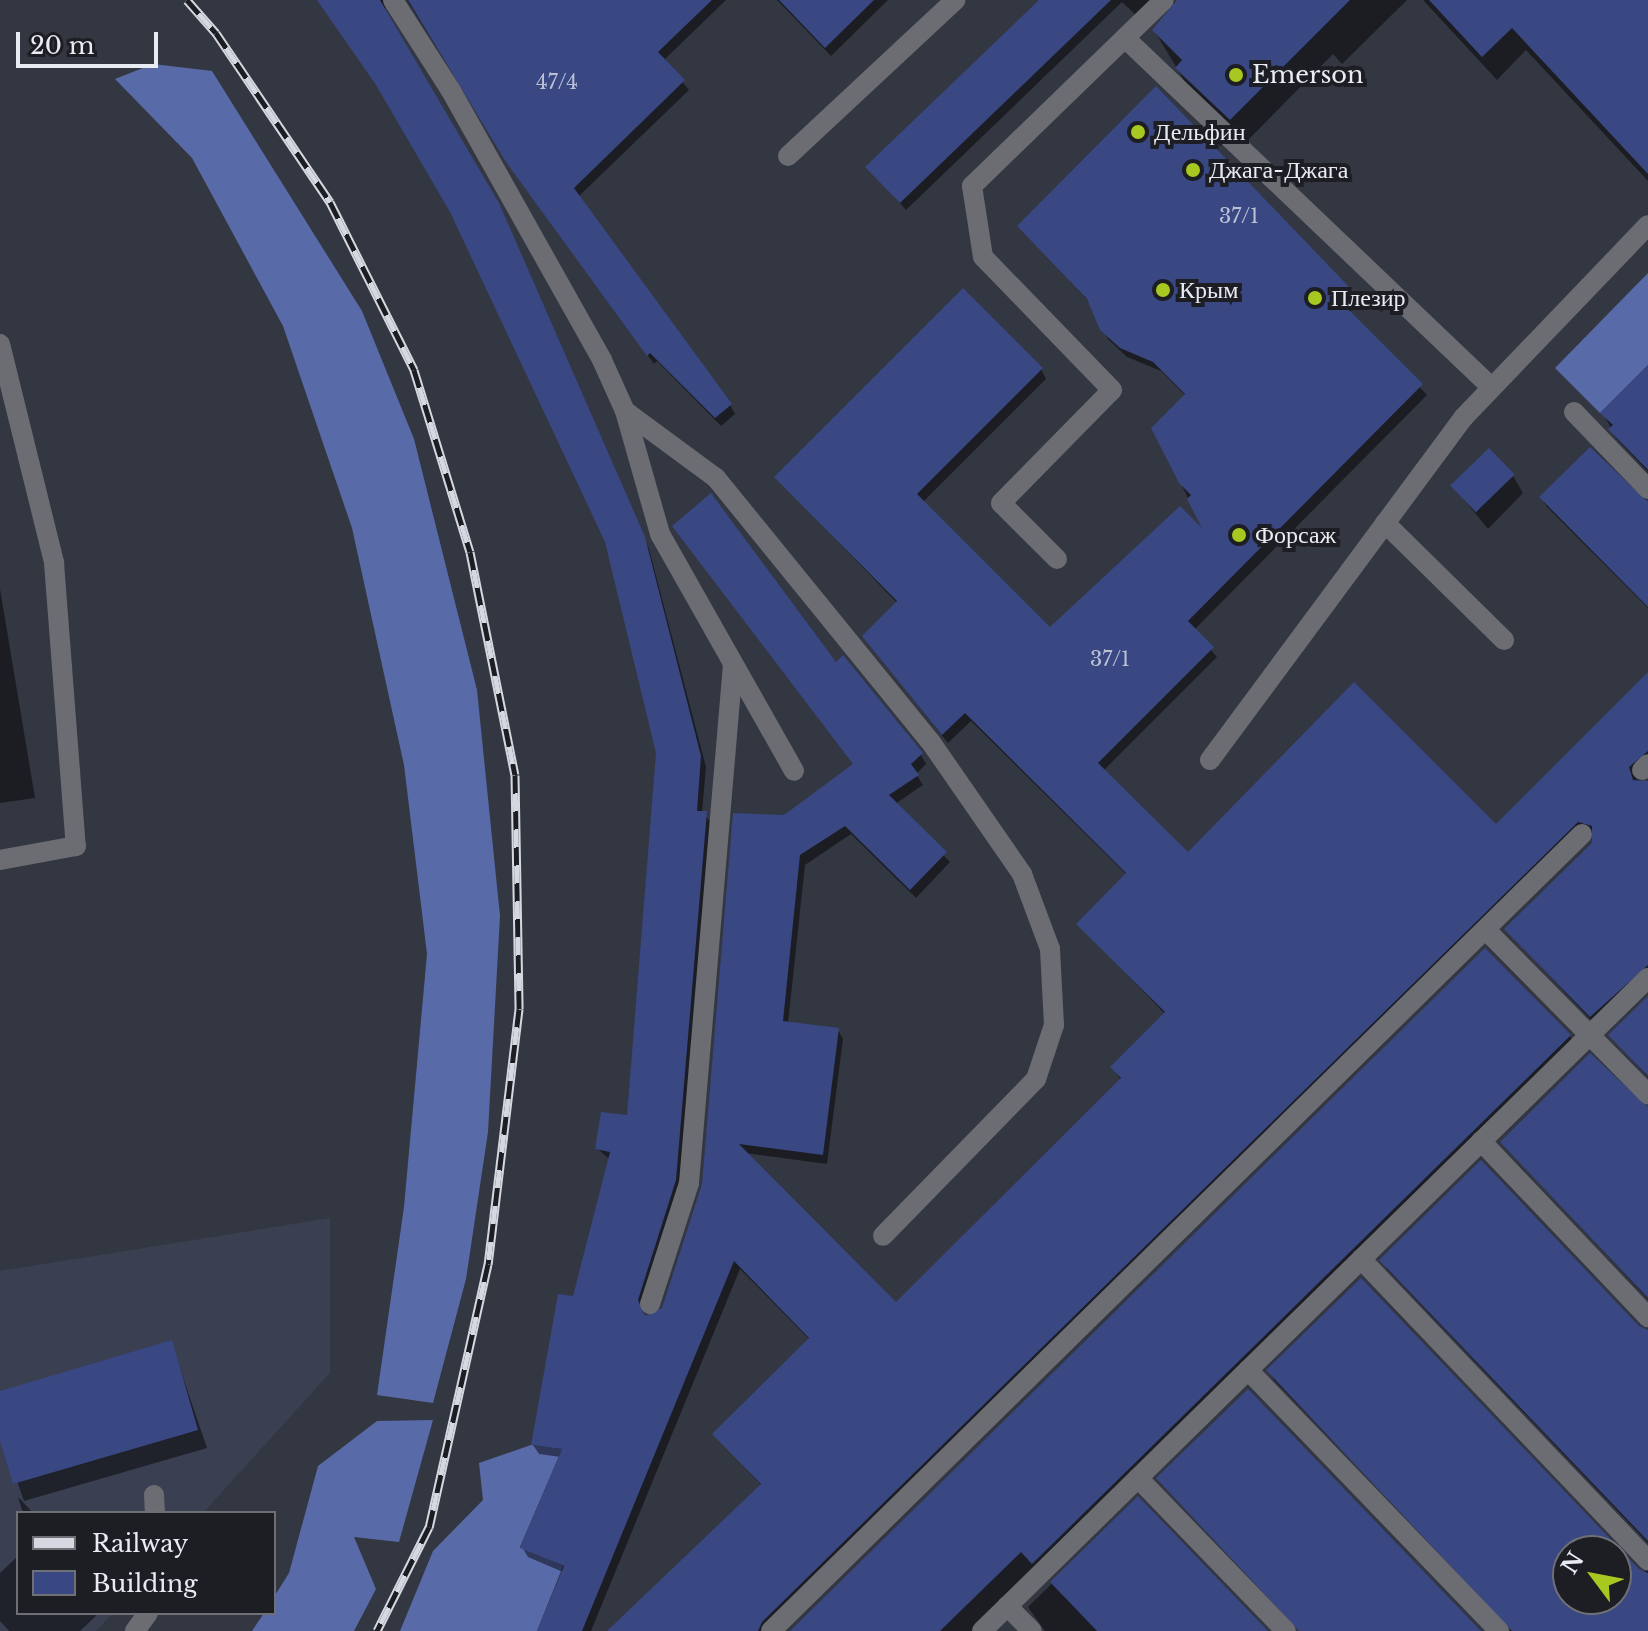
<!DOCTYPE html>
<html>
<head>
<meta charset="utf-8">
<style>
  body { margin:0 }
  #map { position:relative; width:1648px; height:1631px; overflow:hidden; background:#333742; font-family:"Libre Baskerville",serif }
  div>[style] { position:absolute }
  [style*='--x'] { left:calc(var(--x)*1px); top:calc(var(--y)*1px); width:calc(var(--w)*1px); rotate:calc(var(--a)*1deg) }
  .built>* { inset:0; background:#3a3f51 }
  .forest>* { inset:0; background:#596aa9 }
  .shadow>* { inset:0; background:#0007 }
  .building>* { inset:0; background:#394783; transform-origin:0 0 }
  .lane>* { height:20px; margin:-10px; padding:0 10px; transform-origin:10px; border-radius:10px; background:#6c6d73 }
  .rail>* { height:9px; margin-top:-4.5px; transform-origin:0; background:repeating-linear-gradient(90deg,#1c1e23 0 18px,#d5d8e0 0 36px); box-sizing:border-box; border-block:2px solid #d5d8e0 }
  .dots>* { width:22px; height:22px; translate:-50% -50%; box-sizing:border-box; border:4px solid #1c1e23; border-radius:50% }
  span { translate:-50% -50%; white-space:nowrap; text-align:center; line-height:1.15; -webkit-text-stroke:8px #1c1e23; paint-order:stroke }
  .number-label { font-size:20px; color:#bcc2d6 }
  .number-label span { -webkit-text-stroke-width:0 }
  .poi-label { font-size:24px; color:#e8ebf2 }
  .left { translate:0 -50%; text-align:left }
  .legend { position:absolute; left:16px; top:1511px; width:260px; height:104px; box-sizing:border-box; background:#1c1e23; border:2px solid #6e7076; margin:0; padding:10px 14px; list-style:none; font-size:24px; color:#e8ebf2 }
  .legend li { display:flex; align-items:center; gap:16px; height:40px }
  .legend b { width:40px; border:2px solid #6e7076 }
  .north { position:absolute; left:1552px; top:1535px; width:80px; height:80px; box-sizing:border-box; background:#1c1e23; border:2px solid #6e7076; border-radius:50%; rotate:302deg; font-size:22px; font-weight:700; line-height:32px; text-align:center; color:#e8ebf2 }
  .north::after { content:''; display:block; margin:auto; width:28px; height:36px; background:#a6c821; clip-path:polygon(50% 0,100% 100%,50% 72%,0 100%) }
  .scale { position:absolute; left:16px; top:32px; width:142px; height:36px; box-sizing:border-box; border:4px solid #e8ebf2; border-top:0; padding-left:10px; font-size:24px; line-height:28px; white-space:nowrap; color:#e8ebf2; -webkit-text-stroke:6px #1c1e23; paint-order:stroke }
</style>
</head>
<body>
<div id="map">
  <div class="built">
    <div style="clip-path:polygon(330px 1218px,330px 1373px,203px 1513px,18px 1513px,18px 1613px,113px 1613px,96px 1631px,0 1631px,0 1271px)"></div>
  </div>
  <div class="forest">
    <div style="clip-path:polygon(153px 64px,212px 71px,362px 311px,414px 439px,477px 690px,500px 916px,488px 1132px,466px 1279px,433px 1403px,377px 1395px,404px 1207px,427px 954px,404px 765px,352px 528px,283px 326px,192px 158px,115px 79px)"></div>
    <div style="clip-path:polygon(1648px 273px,1648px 365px,1600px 413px,1555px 368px)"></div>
    <div style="clip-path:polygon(433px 1420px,399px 1542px,354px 1537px,376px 1589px,354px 1631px,252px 1631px,264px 1613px,274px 1613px,274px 1597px,289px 1573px,318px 1466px,377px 1421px)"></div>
    <div style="clip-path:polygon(531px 1445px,562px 1449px,520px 1547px,563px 1566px,537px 1631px,400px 1631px,433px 1551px,483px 1500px,479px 1463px)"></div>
  </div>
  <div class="shadow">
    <div style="clip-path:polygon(318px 0,392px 0,385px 5px,386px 18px,503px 214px,649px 549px,706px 767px,702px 813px,712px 823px,680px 1191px,643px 1316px,652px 1319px,664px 1310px,704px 1185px,784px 817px,855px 765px,835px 665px,921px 755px,926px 764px,916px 774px,923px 785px,895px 804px,950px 862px,916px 898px,851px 834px,805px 865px,788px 1023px,838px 1030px,843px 1039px,827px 1164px,745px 1153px,896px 1305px,1121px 1080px,1112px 1067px,1165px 1014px,1079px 924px,1127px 875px,971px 721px,948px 743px,864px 637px,898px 604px,776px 477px,1041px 369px,1046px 379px,922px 503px,1050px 630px,1207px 536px,1180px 482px,1186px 396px,1161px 371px,1127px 357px,1108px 339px,1092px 305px,1019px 226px,1156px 89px,1353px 294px,1358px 303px,1349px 313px,1427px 395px,1194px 630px,1217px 657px,1103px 771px,1188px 855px,1496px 827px,1648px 675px,1648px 763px,1636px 779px,1648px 783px,1648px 977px,1596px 1025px,1506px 930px,1594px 843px,1593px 833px,1579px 833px,767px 1631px,610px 1631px,762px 1486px,715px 1435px,810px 1340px,740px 1269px,591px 1631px,539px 1631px,563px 1572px,528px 1557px,522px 1547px,561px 1457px,539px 1454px,533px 1445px,610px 1160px,598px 1149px,629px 1118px,658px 753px,607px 541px,452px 212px,384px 94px)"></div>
    <div style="clip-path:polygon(407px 0,726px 0,664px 60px,689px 90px,578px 197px,730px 405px,735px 414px,721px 426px,657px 361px,654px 364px,514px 172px)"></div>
    <div style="clip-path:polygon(777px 0,888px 0,831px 56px)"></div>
    <div style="clip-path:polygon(1042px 0,1158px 0,1139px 18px,1122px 2px,906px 210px,868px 167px)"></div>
    <div style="clip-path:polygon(1209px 0,1407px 0,1342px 64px,1333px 54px,1245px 143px,1191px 92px,1154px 30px)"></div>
    <div style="clip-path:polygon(1423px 0,1636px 0,1648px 12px,1648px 181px,1526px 50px,1497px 80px)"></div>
    <div style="clip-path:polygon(1648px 367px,1648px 472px,1616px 438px,1603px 413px)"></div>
    <div style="clip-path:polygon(1513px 476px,1523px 493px,1488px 529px,1453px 486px)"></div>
    <div style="clip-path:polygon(1541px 498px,1648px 538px,1648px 608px,1547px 507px)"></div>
    <div style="clip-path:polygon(0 589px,35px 798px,0 803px)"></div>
    <div style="clip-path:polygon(1648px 999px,1648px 1077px,1611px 1036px)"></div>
    <div style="clip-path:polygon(1570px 1036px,1575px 1045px,978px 1631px,792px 1631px)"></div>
    <div style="clip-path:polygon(1648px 1107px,1648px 1299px,1502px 1142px)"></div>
    <div style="clip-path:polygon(1382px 1260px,1648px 1331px,1648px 1543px,1387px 1269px)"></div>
    <div style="clip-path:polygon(evenodd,1361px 1281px,1638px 1571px,1648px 1571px,1648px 1631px,1510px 1631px,1510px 1625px,1274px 1380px,1269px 1371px,1361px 1281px,1568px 1551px,1616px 1551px,1616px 1599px,1568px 1599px,1568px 1551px)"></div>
    <div style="clip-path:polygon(171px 1342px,207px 1448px,24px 1501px,0 1433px,0 1393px)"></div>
    <div style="clip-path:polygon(18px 1497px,22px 1501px,33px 1513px,23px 1513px)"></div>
    <div style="clip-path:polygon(1138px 1499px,1265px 1631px,1045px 1631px,1028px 1607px)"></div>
    <div style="clip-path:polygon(18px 1556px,18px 1613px,99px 1613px,80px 1631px,9px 1631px,0 1621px,0 1573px)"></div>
  </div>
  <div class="building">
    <div style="clip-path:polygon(317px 0,380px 0,499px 203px,645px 537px,701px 756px,697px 811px,707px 811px,676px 1180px,638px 1300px,645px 1316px,662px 1308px,702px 1184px,733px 813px,784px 815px,853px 764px,672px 526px,711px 493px,836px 662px,843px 655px,923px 753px,911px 764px,919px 775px,889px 795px,947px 852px,910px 890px,845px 826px,800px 855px,783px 1021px,839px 1028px,823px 1155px,739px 1144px,896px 1302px,1121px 1078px,1110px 1067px,1165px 1012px,1076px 924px,1126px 873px,965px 713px,942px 735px,862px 636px,897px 601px,774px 477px,963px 288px,1043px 368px,917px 494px,1050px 627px,1180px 506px,1202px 528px,1187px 499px,1191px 495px,1179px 483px,1151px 428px,1185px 394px,1153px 362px,1120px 348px,1100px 330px,1087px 299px,1017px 226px,1156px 86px,1354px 292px,1343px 304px,1423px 384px,1188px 621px,1214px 647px,1098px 763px,1188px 852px,1354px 682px,1496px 824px,1648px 672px,1648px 751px,1629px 767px,1633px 780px,1648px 781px,1648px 965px,1590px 1017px,1504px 929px,1592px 843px,1592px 826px,1578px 822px,762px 1622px,758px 1631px,607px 1631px,761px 1484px,712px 1434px,809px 1338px,734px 1261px,582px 1631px,537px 1631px,564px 1566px,520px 1548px,562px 1449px,531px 1445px,558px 1294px,573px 1296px,610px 1152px,595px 1149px,601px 1112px,627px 1115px,656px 753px,605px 542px,450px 212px,376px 85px)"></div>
    <div style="clip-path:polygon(408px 0,712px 0,658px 52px,685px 80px,574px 188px,732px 404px,715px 418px,650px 353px,647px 356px,506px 162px)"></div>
    <div style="clip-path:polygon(779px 0,874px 0,825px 48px)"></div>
    <div style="clip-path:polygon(1039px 0,1111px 0,900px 203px,865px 167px)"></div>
    <div style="clip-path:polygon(1177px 0,1350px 0,1230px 120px,1175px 68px,1182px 60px,1152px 30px)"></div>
    <div style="clip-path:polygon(1429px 0,1648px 0,1648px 174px,1512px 28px,1482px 57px)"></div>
    <div style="clip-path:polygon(1648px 365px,1648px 470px,1608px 429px,1613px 425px,1600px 413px)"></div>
    <div style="clip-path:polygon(1590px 447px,1648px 502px,1648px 607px,1539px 497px)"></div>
    <div style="left:1489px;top:448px;width:37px;height:54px;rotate:46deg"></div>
    <div style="clip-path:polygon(1485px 948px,1571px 1035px,1032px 1564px,1021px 1552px,940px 1631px,790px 1631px)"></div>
    <div style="clip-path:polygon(1648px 996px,1648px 1076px,1608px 1035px)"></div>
    <div style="clip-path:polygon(1590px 1053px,1648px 1107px,1648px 1298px,1500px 1142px)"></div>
    <div style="clip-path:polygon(1481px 1160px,1639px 1326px,1648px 1330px,1648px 1541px,1379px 1260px)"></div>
    <div style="clip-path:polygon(evenodd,1361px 1278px,1639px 1569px,1648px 1573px,1648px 1631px,1512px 1631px,1266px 1370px,1361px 1278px,1568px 1551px,1616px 1551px,1616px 1599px,1568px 1599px,1568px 1551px)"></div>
    <div style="clip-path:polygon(172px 1340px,198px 1430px,13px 1484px,0 1441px,0 1391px)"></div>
    <div style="clip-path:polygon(1248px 1389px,1481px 1631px,1299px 1631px,1156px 1478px)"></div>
    <div style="clip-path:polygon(1138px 1496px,1268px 1631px,1097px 1631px,1050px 1582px)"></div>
  </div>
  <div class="lane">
    <div style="--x:393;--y:0;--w:106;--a:57.4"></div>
    <div style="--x:450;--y:89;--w:311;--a:60.7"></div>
    <div style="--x:602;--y:360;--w:56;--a:65.7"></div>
    <div style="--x:625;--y:411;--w:128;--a:74.1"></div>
    <div style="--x:660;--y:534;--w:272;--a:60.5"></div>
    <div style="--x:1125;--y:38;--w:504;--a:43.63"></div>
    <div style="--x:788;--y:156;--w:229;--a:-43"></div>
    <div style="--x:0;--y:344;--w:226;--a:76.1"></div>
    <div style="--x:54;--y:563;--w:284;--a:85.6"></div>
    <div style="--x:76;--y:846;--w:77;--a:169.6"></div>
    <div style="--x:625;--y:411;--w:113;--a:36.4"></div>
    <div style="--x:716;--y:478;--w:339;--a:50.9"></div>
    <div style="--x:930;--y:741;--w:162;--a:55.3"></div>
    <div style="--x:1022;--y:874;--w:80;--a:69.5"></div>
    <div style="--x:1050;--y:949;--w:76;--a:87"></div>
    <div style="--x:1054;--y:1025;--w:57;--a:108.4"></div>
    <div style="--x:1036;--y:1079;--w:219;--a:134.3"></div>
    <div style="--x:1574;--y:412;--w:107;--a:46.1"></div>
    <div style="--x:1385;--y:523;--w:167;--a:44.5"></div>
    <div style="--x:1057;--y:559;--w:79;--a:-135"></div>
    <div style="--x:1001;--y:503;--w:158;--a:-45.5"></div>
    <div style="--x:1112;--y:390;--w:185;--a:-134.1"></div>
    <div style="--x:983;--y:257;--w:72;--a:-98.8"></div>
    <div style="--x:972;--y:186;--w:267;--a:-44.1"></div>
    <div style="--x:1210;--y:760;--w:425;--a:-53.5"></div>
    <div style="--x:1463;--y:418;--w:267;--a:-46.2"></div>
    <div style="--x:1642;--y:770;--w:8;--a:-45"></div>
    <div style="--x:1486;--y:930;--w:231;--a:45.4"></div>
    <div style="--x:1481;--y:1141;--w:243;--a:46.5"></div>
    <div style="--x:1361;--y:1259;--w:416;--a:46.4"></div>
    <div style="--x:650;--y:1304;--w:127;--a:-72.1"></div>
    <div style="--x:689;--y:1183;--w:521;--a:-85.15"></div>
    <div style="--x:1248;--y:1370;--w:362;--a:46.1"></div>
    <div style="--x:1138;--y:1478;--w:213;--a:46"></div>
    <div style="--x:154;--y:1495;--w:18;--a:87"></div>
    <div style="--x:1007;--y:1606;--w:35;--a:45"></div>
    <div style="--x:135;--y:1631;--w:22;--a:-54"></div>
    <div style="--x:771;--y:1631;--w:1137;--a:-44.5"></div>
    <div style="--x:982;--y:1631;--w:933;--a:-44.44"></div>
  </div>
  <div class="rail">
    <div style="--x:187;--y:0;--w:44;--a:48.7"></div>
    <div style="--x:216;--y:33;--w:204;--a:56"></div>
    <div style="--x:330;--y:202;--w:188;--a:63.4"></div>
    <div style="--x:414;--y:370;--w:190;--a:72.9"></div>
    <div style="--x:470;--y:552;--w:227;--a:78.6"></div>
    <div style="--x:515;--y:775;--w:234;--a:89"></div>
    <div style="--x:519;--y:1009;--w:257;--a:96.9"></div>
    <div style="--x:488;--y:1264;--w:270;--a:102.6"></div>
    <div style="--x:429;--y:1527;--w:116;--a:116.6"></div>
  </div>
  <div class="dots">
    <div style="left:1236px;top:75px;background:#a6c821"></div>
    <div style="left:1138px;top:132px;background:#a6c821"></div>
    <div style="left:1193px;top:170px;background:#a6c821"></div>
    <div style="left:1163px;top:290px;background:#a6c821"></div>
    <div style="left:1315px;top:298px;background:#a6c821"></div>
    <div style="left:1239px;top:535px;background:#a6c821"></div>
  </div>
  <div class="number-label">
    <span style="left:557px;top:82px">47/4</span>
    <span style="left:1239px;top:216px">37/1</span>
    <span style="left:1110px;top:659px">37/1</span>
  </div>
  <div class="poi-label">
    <span class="left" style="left:1252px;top:75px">Emerson</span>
    <span class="left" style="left:1154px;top:132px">Дельфин</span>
    <span class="left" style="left:1209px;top:170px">Джага-Джага</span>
    <span class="left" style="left:1179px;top:290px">Крым</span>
    <span class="left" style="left:1331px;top:298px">Плезир</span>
    <span class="left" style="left:1255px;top:535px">Форсаж</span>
  </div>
  <ul class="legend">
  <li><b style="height:10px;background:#d5d8e0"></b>Railway</li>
  <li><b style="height:22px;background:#394783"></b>Building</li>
  </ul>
  <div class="north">N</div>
  <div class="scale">20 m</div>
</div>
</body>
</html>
